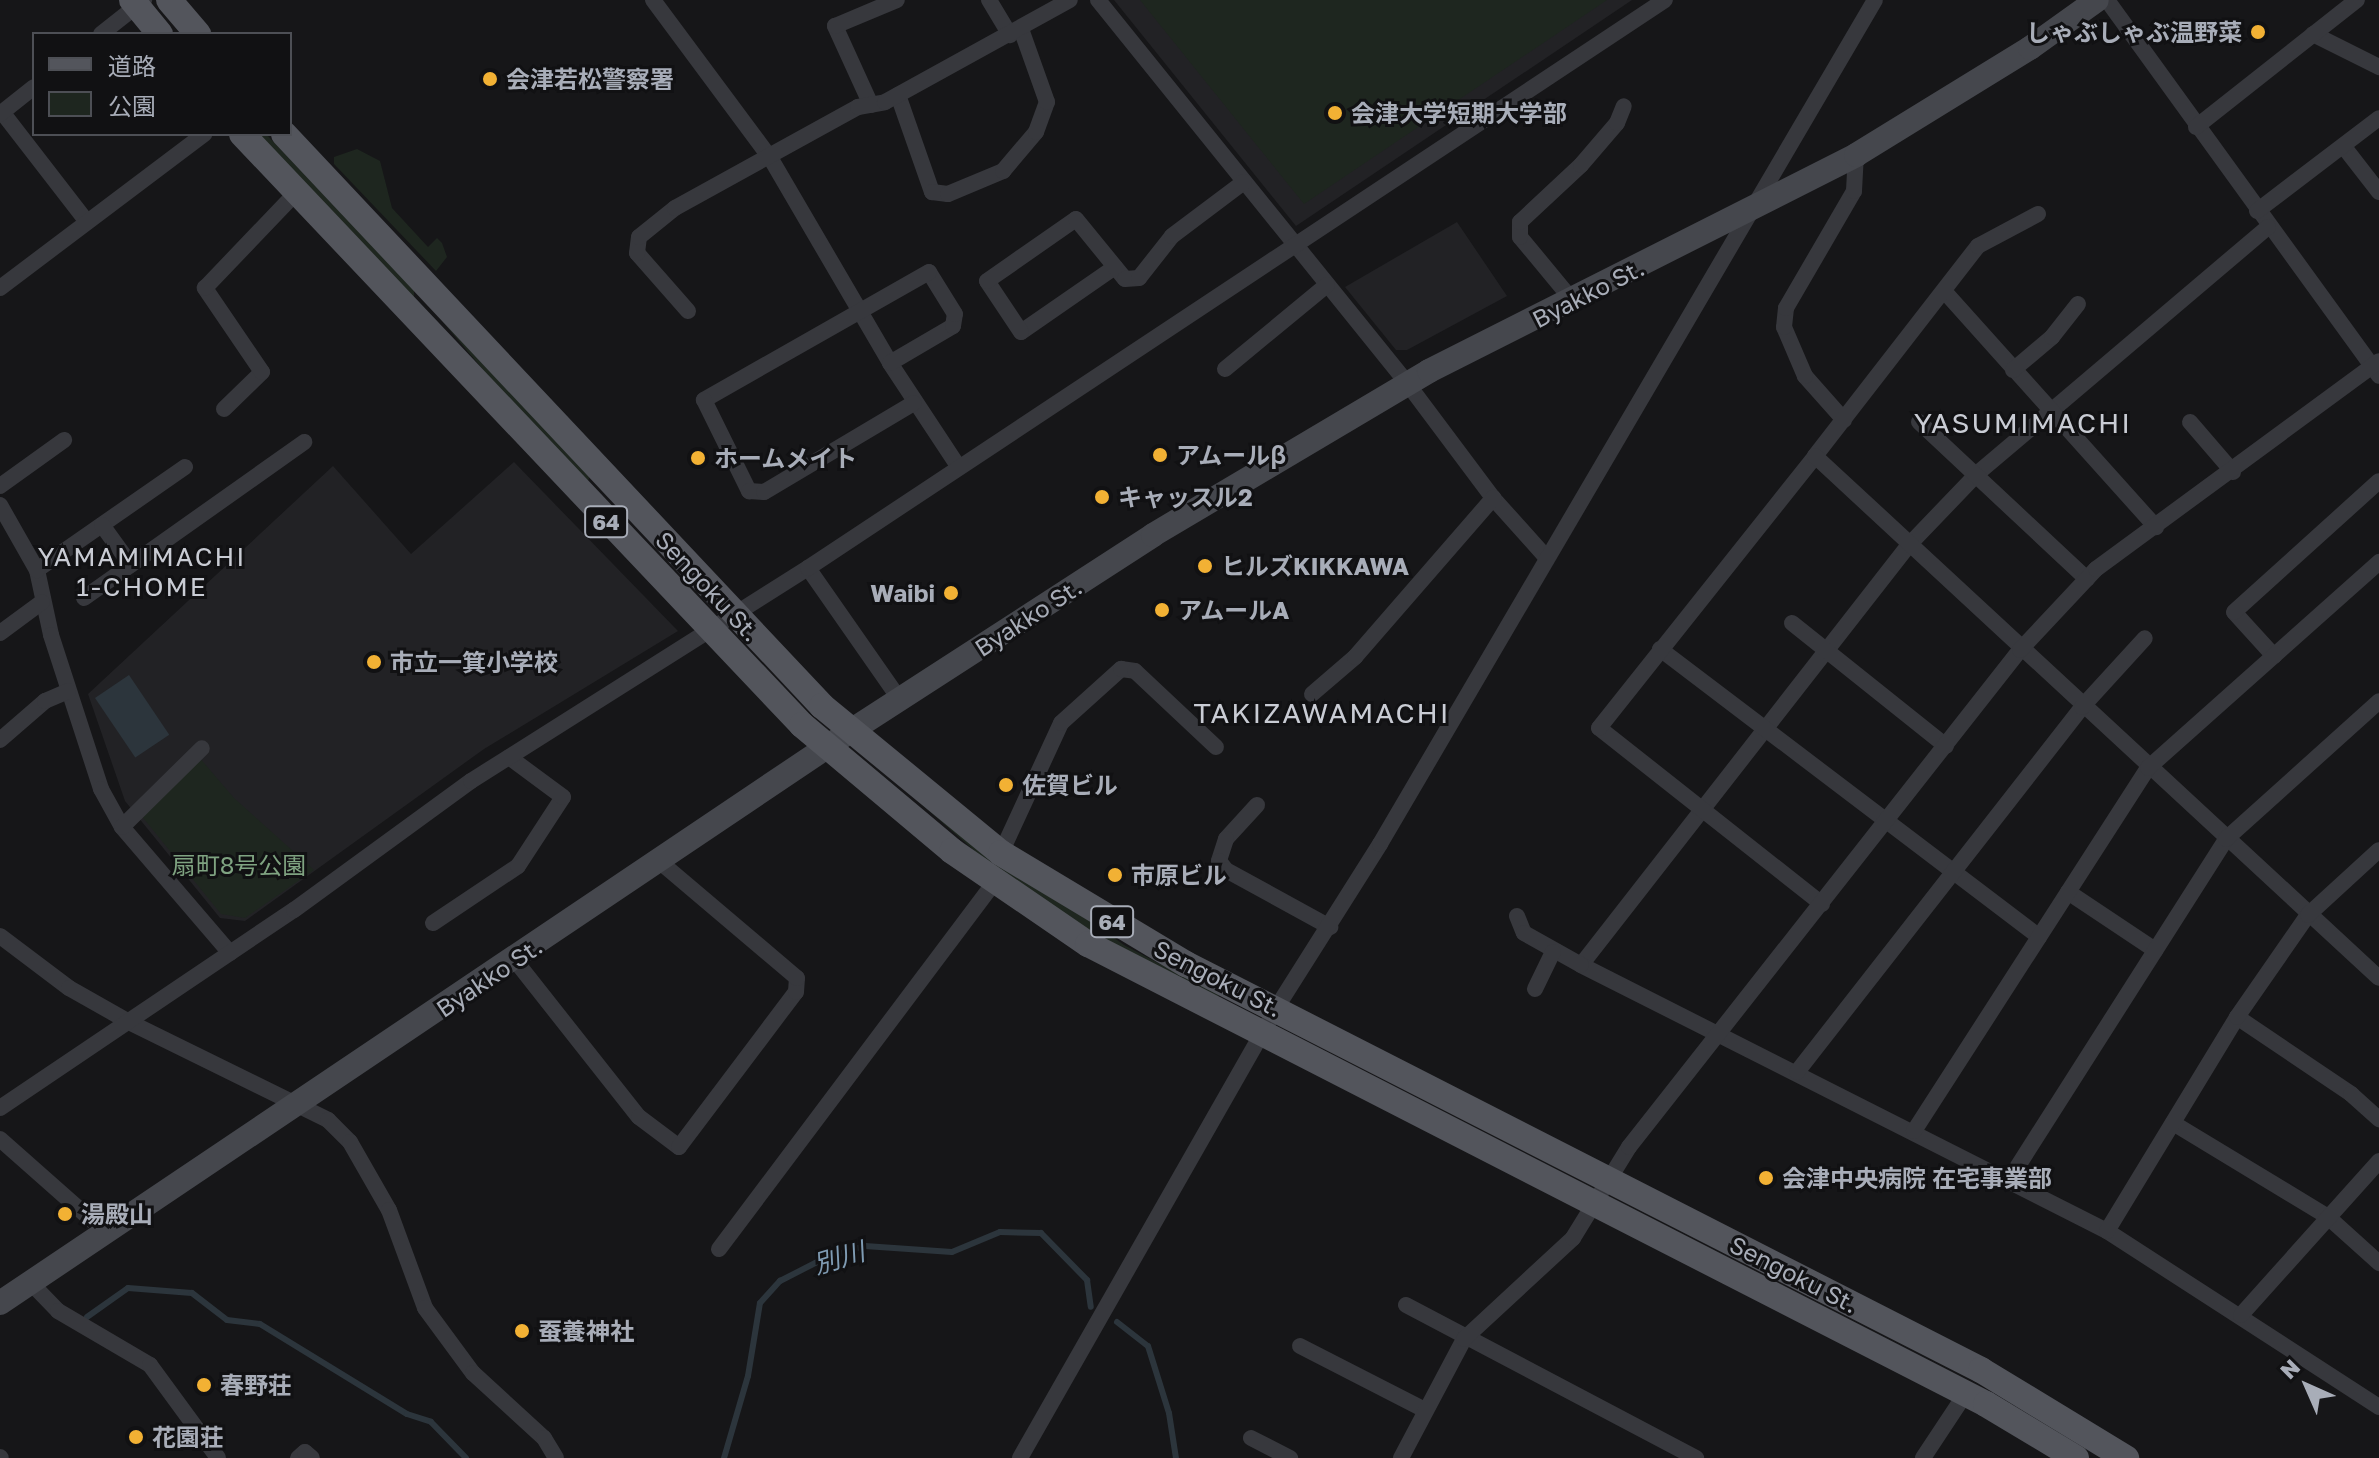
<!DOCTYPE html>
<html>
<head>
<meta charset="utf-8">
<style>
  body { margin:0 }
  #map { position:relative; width:2379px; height:1458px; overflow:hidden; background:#161618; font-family:"Golos Text","Noto Sans JP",sans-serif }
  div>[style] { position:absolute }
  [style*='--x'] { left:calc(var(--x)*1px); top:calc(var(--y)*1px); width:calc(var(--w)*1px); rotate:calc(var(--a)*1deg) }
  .built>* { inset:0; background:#222225 }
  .green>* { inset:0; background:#1e261f }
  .water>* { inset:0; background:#2c353c; transform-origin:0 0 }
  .stream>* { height:6px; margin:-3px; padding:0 3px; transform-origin:3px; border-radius:3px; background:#2c353c }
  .street>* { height:16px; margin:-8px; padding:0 8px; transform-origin:8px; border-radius:8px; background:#37383d }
  .secondary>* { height:24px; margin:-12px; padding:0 12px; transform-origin:12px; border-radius:12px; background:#45474d }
  .primary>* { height:26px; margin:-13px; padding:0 13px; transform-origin:13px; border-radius:13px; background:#53555c }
  .dots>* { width:22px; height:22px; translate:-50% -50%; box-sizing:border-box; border:4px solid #111113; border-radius:50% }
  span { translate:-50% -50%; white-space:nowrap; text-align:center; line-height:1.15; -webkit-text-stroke:6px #111113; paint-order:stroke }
  .shield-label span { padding:2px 6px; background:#111113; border:2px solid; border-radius:6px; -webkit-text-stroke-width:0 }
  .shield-label { font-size:22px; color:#a8adb8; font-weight:700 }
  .poi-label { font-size:24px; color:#a8adb8; font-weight:700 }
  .right { translate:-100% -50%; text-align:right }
  .left { translate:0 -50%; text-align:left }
  .street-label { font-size:24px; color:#a8adb8 }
  .park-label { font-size:24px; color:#7fa381 }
  .neighbourhood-label { font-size:26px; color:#c9ccd4; letter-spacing:2px }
  .water-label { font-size:26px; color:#7f9bb3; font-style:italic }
  .quarter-label { font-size:28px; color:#c9ccd4; letter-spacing:2px }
  .legend { position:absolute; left:32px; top:32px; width:260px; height:104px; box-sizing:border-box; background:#111113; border:2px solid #4d4f55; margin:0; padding:10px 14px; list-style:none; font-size:24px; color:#a8adb8 }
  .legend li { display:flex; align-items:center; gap:16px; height:40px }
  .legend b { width:40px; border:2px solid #4d4f55 }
  .north { position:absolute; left:2267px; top:1346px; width:80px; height:80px; -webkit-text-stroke:6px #111113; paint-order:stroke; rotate:315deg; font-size:22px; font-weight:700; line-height:32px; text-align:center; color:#a8adb8 }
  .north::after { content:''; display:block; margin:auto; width:28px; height:36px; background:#a8adb8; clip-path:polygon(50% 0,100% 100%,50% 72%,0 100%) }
</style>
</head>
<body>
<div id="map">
  <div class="built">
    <div style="clip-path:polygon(1114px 0,1632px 0,1296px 226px)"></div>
    <div style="clip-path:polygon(1457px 222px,1507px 296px,1407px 350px,1396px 350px,1345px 287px)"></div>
    <div style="clip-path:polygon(514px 462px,678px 631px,484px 749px,245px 921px,220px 918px,125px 801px,88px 694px,333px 466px,411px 554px)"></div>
  </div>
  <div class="green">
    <div style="clip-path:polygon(1140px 0,1607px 0,1304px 204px)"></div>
    <div style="clip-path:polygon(259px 134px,266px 134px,414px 290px,414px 299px)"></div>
    <div style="clip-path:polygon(357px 149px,380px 161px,392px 208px,428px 247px,437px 238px,442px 243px,447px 257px,436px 271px,334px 164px,334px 157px)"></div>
    <div style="clip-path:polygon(442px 321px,590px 476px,588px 481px,567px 469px)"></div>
    <div style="clip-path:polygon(198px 756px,234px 798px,314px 870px,245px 918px,221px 914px,140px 814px)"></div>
    <div style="clip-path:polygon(887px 774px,1124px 945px,1219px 995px,1217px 999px,1069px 921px,993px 867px)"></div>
  </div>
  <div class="water">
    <div style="left:129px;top:675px;width:72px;height:41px;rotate:56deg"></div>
  </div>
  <div class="stream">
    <div style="--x:87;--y:1317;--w:50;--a:-35.3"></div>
    <div style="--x:128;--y:1288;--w:64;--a:4.5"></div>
    <div style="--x:192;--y:1293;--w:44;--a:37.6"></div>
    <div style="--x:227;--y:1320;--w:33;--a:7"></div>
    <div style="--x:260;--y:1324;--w:172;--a:31.5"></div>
    <div style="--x:407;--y:1414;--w:25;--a:18"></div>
    <div style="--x:431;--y:1422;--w:50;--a:45.8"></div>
    <div style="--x:1117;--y:1322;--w:39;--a:38"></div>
    <div style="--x:1148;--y:1346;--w:70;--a:72.6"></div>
    <div style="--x:1169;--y:1413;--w:46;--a:81.2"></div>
    <div style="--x:724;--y:1458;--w:85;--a:-73.7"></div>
    <div style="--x:748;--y:1376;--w:74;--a:-80.7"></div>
    <div style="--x:760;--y:1303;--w:30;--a:-48"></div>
    <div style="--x:780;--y:1281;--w:51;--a:-27.1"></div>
    <div style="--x:825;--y:1258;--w:42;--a:-16.7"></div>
    <div style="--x:865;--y:1246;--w:87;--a:3.9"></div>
    <div style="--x:952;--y:1252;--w:52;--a:-22.6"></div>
    <div style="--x:1000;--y:1232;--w:41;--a:1.4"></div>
    <div style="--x:1041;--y:1233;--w:66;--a:45.6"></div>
    <div style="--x:1087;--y:1280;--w:27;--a:82"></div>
  </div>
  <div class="street">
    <div style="--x:653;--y:0;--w:198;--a:53.4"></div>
    <div style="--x:771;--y:159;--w:236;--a:59.7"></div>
    <div style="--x:890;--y:363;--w:123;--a:56.6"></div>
    <div style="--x:989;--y:0;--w:41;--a:59"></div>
    <div style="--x:1098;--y:0;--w:492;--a:51.1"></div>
    <div style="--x:1407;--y:383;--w:144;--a:53.2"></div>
    <div style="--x:1493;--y:498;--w:78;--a:48.1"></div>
    <div style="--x:2107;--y:0;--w:464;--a:54.1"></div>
    <div style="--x:101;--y:34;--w:55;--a:-38.3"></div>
    <div style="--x:2313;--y:34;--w:74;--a:26.6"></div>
    <div style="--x:898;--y:95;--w:103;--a:70.7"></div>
    <div style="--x:932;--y:192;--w:16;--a:7"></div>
    <div style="--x:948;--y:194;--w:60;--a:-22.7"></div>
    <div style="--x:1003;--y:171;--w:51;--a:-49.8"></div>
    <div style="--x:1036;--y:132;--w:32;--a:-70"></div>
    <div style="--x:1047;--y:102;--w:77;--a:-109.6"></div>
    <div style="--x:871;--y:105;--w:87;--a:-114.5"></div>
    <div style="--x:835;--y:26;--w:67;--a:-22.8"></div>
    <div style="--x:2;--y:112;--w:139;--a:52.3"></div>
    <div style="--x:0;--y:114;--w:43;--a:-38.5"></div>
    <div style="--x:2196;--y:127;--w:205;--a:-38.3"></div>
    <div style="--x:2344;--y:147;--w:57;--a:52.1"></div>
    <div style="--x:2257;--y:211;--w:153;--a:-37.3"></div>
    <div style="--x:2268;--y:227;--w:383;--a:139.7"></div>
    <div style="--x:1976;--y:475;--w:98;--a:133.8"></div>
    <div style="--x:1908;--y:546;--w:531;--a:127.97"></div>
    <div style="--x:1581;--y:965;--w:589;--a:26.83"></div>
    <div style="--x:2107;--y:1231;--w:324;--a:32.9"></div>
    <div style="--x:1115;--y:267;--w:114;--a:145.3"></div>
    <div style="--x:1021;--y:332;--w:61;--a:-123.7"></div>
    <div style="--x:987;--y:281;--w:108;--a:-34.9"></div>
    <div style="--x:1076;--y:219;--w:77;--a:50.8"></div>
    <div style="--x:1125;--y:279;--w:14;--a:-4"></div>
    <div style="--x:1139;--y:278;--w:53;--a:-51.8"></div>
    <div style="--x:1172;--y:236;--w:90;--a:-36.9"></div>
    <div style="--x:0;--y:288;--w:256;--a:-37"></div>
    <div style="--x:1945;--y:292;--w:316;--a:48.1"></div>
    <div style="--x:1573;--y:301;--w:83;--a:-129.6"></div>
    <div style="--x:1520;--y:237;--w:15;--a:-90"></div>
    <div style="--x:1520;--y:222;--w:83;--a:-43.1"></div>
    <div style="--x:1581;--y:165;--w:55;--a:-49.4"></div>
    <div style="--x:1617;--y:123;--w:18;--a:-68"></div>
    <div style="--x:688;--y:311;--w:77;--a:-131.3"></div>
    <div style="--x:637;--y:253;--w:16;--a:-83"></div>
    <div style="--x:639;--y:237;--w:46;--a:-38.9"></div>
    <div style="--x:675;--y:208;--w:209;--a:-28.9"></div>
    <div style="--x:858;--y:107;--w:27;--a:-10"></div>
    <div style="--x:885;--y:102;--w:211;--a:-28.9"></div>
    <div style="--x:890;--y:363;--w:73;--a:-30.4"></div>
    <div style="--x:953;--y:326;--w:12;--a:-81"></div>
    <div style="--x:955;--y:314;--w:49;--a:-121.8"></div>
    <div style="--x:929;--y:272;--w:259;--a:150.4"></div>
    <div style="--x:704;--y:400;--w:102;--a:63.7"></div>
    <div style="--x:749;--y:491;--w:15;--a:4"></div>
    <div style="--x:764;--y:492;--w:174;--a:-30.7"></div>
    <div style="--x:1225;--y:369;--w:132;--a:-39.5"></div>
    <div style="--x:2013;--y:370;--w:51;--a:-40.2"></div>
    <div style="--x:2052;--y:337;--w:42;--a:-51.8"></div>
    <div style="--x:224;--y:409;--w:53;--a:-44.2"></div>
    <div style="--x:262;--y:372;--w:102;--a:-124.2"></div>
    <div style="--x:205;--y:288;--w:129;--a:-46.3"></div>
    <div style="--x:1844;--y:420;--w:59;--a:-131.6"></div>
    <div style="--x:1805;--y:376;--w:53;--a:-113.2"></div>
    <div style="--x:1784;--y:327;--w:19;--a:-84"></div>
    <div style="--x:1786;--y:308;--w:135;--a:-59.8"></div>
    <div style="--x:1854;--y:191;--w:36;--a:-87"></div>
    <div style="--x:1919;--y:422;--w:230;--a:43.1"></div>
    <div style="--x:2190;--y:422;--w:66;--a:49.3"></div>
    <div style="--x:1815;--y:456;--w:266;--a:-52.2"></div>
    <div style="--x:1978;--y:246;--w:68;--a:-28.1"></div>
    <div style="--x:185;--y:467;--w:180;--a:145.2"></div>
    <div style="--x:37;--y:570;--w:66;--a:77.8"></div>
    <div style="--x:51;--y:635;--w:162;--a:72"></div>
    <div style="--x:101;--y:789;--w:43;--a:61.1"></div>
    <div style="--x:122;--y:827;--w:166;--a:49.4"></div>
    <div style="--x:0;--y:486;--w:79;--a:-35.7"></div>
    <div style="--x:0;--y:505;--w:75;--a:60.4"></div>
    <div style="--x:102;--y:525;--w:49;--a:54.1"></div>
    <div style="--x:808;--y:568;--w:161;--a:55.1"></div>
    <div style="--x:84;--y:598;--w:270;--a:-35.3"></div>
    <div style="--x:1792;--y:623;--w:197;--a:38.6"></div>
    <div style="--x:0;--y:633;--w:52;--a:-36.4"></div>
    <div style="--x:1660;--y:649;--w:476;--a:37.2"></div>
    <div style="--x:2274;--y:656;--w:59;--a:-132.3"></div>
    <div style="--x:2234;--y:612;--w:195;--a:-42.1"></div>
    <div style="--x:1312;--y:694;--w:57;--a:-40.7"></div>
    <div style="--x:1355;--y:657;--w:211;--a:-49"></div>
    <div style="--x:0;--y:740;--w:60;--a:-40.9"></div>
    <div style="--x:45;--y:701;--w:25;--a:-23"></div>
    <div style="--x:1257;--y:805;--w:46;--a:132.4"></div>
    <div style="--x:1226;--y:839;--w:23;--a:108"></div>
    <div style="--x:1219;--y:861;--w:11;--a:52"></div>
    <div style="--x:1226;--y:870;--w:119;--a:28.7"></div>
    <div style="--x:122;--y:827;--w:112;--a:-44.6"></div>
    <div style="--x:1001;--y:853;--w:143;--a:-65.2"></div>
    <div style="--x:1061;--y:723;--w:81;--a:-42"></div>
    <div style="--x:1121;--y:669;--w:14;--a:8"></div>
    <div style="--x:1135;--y:671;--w:111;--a:43.2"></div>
    <div style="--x:2068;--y:892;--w:105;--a:33.7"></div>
    <div style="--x:1822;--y:904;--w:284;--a:-141.7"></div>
    <div style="--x:1599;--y:728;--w:347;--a:-51.5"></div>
    <div style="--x:1815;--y:456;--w:768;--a:42.79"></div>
    <div style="--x:1517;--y:916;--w:18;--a:68"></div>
    <div style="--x:1524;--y:933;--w:65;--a:29.3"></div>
    <div style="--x:433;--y:923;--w:102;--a:-33.8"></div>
    <div style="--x:518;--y:866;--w:82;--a:-56.9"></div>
    <div style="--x:563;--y:797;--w:67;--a:-143.5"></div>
    <div style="--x:0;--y:936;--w:86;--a:37"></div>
    <div style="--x:69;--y:988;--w:69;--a:29.5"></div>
    <div style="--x:129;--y:1022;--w:222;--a:26.2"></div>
    <div style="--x:328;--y:1120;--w:31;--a:45"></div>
    <div style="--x:350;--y:1142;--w:78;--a:60.2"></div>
    <div style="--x:389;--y:1210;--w:104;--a:69.8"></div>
    <div style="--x:425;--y:1308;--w:81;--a:53.6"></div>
    <div style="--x:473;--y:1373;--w:96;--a:42.5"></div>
    <div style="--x:544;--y:1438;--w:23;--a:59"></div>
    <div style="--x:514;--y:959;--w:201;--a:51.7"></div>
    <div style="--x:639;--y:1117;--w:50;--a:36.9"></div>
    <div style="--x:679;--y:1147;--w:194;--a:-53"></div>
    <div style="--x:796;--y:992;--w:14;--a:-86"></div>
    <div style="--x:797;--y:978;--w:180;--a:-139.7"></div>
    <div style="--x:1535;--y:989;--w:41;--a:-64.1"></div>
    <div style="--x:2237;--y:1017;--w:138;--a:34"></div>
    <div style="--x:2351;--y:1094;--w:38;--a:42"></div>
    <div style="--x:1797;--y:1072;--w:463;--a:-52"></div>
    <div style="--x:2082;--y:707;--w:93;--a:-47.6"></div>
    <div style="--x:0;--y:1108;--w:354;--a:-34"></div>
    <div style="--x:294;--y:910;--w:219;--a:-36.1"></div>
    <div style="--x:471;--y:781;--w:399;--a:-32.3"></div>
    <div style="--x:808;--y:568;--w:1028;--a:-33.54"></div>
    <div style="--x:2173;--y:1123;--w:181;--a:31.2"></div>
    <div style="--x:2328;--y:1217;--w:69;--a:42"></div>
    <div style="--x:1914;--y:1131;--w:432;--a:-57.2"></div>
    <div style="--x:2148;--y:768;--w:310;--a:-41.7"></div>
    <div style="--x:0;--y:1139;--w:140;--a:41.5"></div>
    <div style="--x:2009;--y:1180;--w:404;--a:-57.5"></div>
    <div style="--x:2226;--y:839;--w:206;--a:-42"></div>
    <div style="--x:2107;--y:1231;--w:250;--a:-58.7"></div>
    <div style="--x:2237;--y:1017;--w:124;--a:-55.2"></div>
    <div style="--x:2308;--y:915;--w:96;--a:-42.5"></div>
    <div style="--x:719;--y:1249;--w:459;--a:-53.1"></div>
    <div style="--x:31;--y:1283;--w:39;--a:46"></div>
    <div style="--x:58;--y:1311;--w:107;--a:30.4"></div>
    <div style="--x:150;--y:1365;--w:115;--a:53.8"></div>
    <div style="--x:1406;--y:1305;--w:328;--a:27.8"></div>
    <div style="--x:2241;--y:1315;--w:207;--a:-48.1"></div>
    <div style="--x:1300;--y:1346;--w:140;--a:27.1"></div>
    <div style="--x:1251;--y:1438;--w:44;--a:27.1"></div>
    <div style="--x:0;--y:1457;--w:1;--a:45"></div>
    <div style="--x:298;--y:1458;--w:9;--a:-41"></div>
    <div style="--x:305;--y:1452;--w:9;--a:41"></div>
    <div style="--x:1020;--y:1458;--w:519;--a:-60.32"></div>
    <div style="--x:1277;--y:1007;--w:193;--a:-57.7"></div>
    <div style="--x:1380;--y:844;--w:978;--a:-59.61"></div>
    <div style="--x:1401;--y:1458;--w:135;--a:-62.1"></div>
    <div style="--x:1464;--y:1339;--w:149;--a:-42.8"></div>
    <div style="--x:1573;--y:1238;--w:107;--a:-58.4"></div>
    <div style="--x:1629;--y:1147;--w:632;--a:-51.81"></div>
    <div style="--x:2020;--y:650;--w:111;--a:-46.8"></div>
    <div style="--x:2096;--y:569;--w:351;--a:-36.3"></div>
    <div style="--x:1923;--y:1458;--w:78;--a:-56.5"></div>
  </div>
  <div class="secondary">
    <div style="--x:0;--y:1303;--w:1023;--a:-33.92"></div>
    <div style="--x:849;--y:732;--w:362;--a:-32.9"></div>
    <div style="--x:1153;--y:535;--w:321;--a:-30.7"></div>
    <div style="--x:1429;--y:371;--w:479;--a:-26.8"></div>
    <div style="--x:1856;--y:155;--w:204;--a:-31.6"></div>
    <div style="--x:2030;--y:48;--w:82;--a:-35.6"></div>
  </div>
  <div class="primary">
    <div style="--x:132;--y:0;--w:44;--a:50.5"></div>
    <div style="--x:169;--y:0;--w:45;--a:49.5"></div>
    <div style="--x:242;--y:134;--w:814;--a:46.54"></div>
    <div style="--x:802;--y:725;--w:196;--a:40"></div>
    <div style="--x:952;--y:851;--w:165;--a:34.4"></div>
    <div style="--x:1088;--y:944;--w:1009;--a:27.12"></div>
    <div style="--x:1986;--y:1404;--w:105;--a:31"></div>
    <div style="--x:284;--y:134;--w:785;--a:46.75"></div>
    <div style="--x:822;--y:706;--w:232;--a:39.4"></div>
    <div style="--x:1001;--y:853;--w:216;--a:31"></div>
    <div style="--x:1186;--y:964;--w:893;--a:27.05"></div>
    <div style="--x:1981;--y:1370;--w:170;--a:31.3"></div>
  </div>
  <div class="dots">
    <div style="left:2258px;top:32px;background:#f2b134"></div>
    <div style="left:490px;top:79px;background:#f2b134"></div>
    <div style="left:1335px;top:113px;background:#f2b134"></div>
    <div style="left:1160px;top:455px;background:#f2b134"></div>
    <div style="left:698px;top:458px;background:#f2b134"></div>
    <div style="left:1102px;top:497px;background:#f2b134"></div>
    <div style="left:1205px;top:566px;background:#f2b134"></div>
    <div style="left:951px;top:593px;background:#f2b134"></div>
    <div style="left:1162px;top:610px;background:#f2b134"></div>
    <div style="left:374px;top:662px;background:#f2b134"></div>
    <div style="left:1006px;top:785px;background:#f2b134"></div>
    <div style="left:1115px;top:875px;background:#f2b134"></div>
    <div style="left:1766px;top:1178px;background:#f2b134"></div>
    <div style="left:65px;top:1214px;background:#f2b134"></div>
    <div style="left:522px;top:1331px;background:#f2b134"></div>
    <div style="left:204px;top:1385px;background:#f2b134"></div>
    <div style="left:136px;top:1437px;background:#f2b134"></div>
  </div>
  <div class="shield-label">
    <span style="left:606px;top:522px">64</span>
    <span style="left:1112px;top:922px">64</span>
  </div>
  <div class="poi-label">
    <span class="right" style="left:2242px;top:32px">しゃぶしゃぶ温野菜</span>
    <span class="left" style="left:506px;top:79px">会津若松警察署</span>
    <span class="left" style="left:1351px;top:113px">会津大学短期大学部</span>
    <span class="left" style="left:1176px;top:455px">アムールβ</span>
    <span class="left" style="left:714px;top:458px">ホームメイト</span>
    <span class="left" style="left:1118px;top:497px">キャッスル2</span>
    <span class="left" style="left:1221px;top:566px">ヒルズKIKKAWA</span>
    <span class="right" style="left:935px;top:593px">Waibi</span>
    <span class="left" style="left:1178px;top:610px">アムールA</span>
    <span class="left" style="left:390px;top:662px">市立一箕小学校</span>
    <span class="left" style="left:1022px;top:785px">佐賀ビル</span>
    <span class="left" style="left:1131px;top:875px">市原ビル</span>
    <span class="left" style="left:1782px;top:1178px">会津中央病院 在宅事業部</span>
    <span class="left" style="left:81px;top:1214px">湯殿山</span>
    <span class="left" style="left:538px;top:1331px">蚕養神社</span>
    <span class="left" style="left:220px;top:1385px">春野荘</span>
    <span class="left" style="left:152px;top:1437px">花園荘</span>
  </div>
  <div class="street-label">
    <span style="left:1588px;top:293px;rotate:-27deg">Byakko St.</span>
    <span style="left:708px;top:586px;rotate:47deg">Sengoku St.</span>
    <span style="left:1028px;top:617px;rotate:-33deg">Byakko St.</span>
    <span style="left:489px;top:977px;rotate:-34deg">Byakko St.</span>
    <span style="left:1218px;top:978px;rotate:27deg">Sengoku St.</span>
    <span style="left:1794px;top:1274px;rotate:27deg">Sengoku St.</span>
  </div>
  <div class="park-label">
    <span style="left:239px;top:865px">扇町8号公園</span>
  </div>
  <div class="neighbourhood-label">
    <span style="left:142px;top:572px">YAMAMIMACHI<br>1-CHOME</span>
  </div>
  <div class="water-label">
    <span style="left:839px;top:1258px;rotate:-17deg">別川</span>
  </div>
  <div class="quarter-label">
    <span style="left:2023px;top:423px">YASUMIMACHI</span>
    <span style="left:1322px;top:713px">TAKIZAWAMACHI</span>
  </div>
  <ul class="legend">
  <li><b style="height:10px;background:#53555c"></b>道路</li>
  <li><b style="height:22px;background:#1e261f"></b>公園</li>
  </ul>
  <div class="north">N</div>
</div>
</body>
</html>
